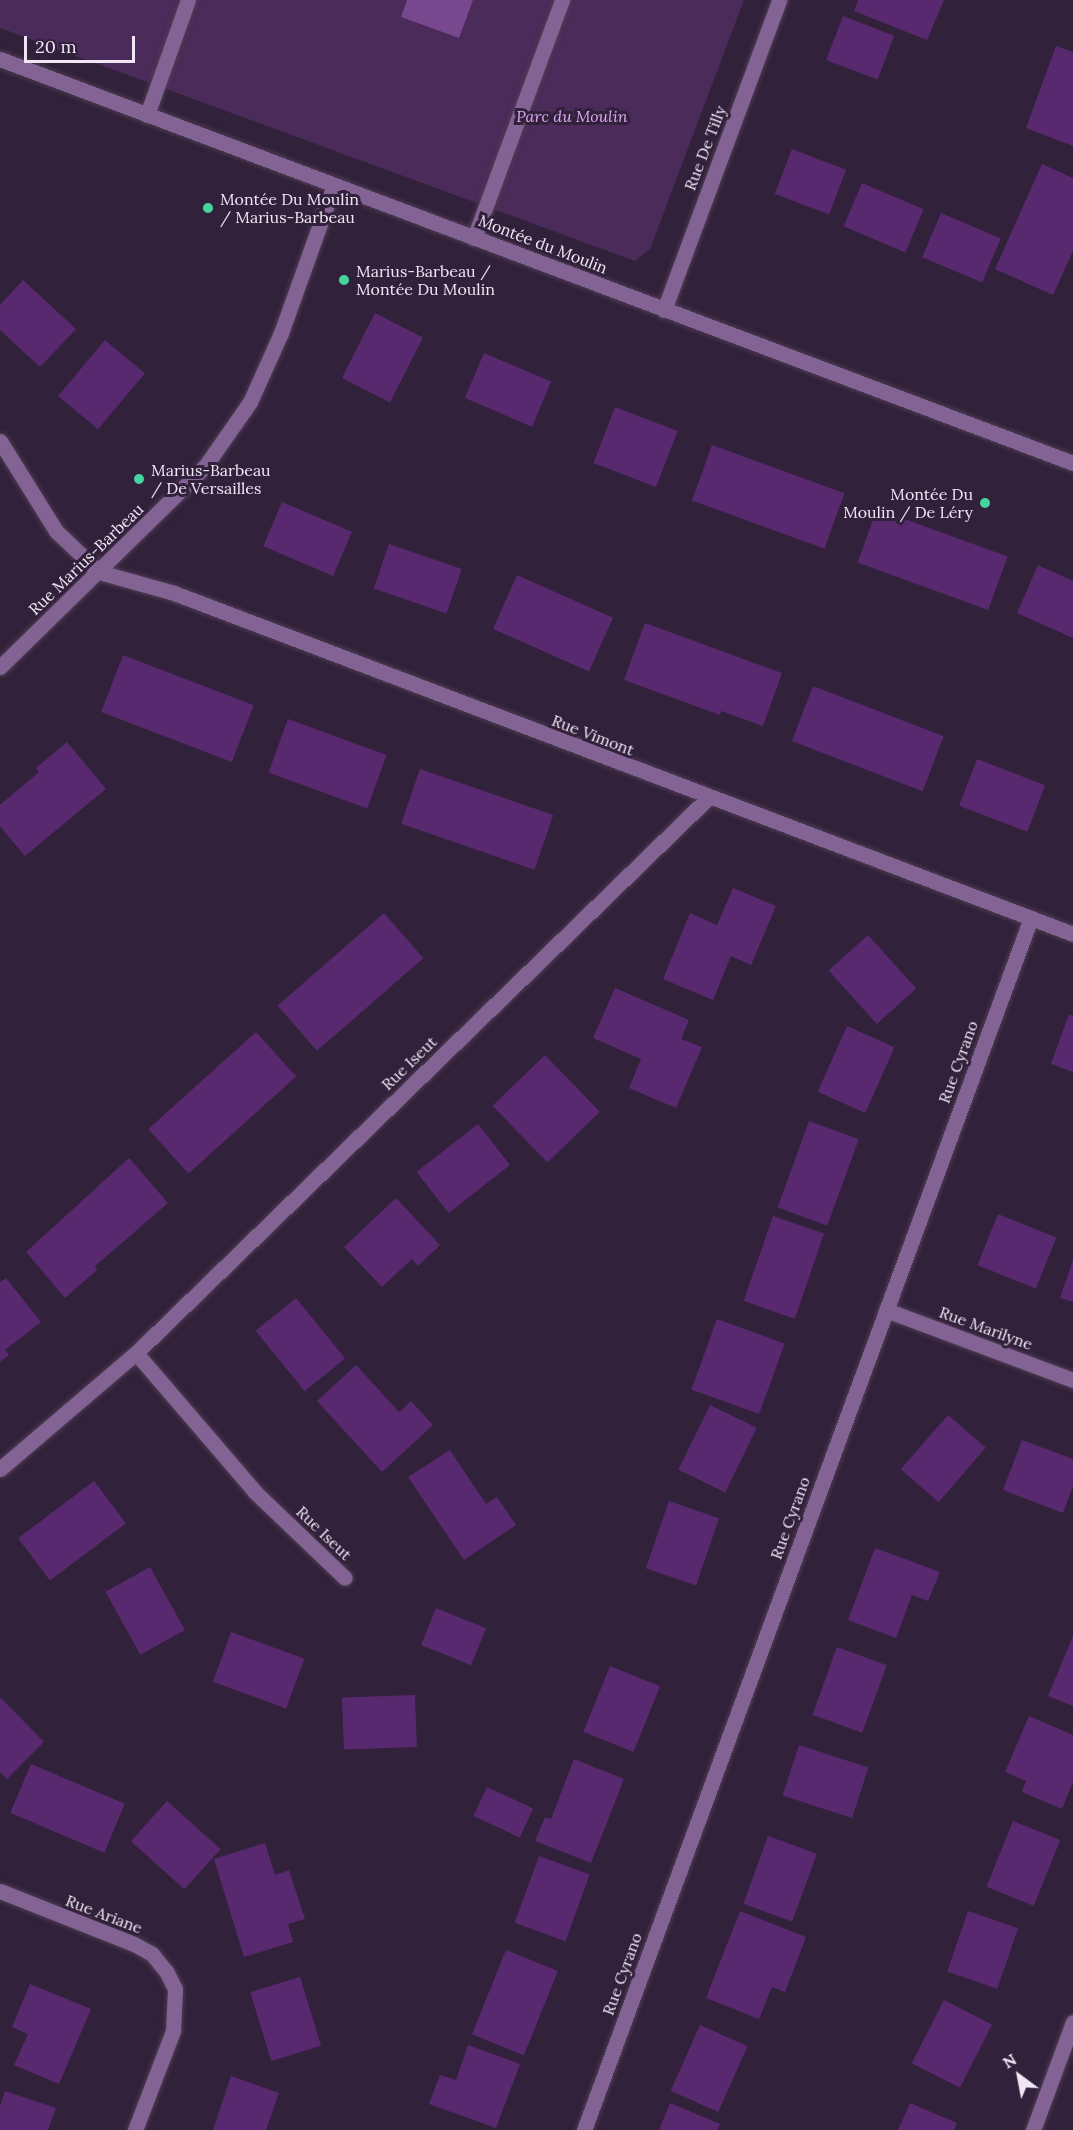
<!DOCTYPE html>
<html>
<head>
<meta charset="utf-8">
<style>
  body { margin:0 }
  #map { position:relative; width:1073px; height:2130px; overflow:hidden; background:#32213a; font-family:Lora,serif }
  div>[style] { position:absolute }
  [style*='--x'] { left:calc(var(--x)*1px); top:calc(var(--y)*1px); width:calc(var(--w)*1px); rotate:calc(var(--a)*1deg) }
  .green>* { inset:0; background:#4a2b59 }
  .water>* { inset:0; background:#78488f }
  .building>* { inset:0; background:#59296f; transform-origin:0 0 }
  .roads { filter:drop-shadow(0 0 2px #4d3d54) drop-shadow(0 0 2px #4d3d54) }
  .minor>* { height:15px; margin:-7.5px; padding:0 7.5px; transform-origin:7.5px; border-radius:7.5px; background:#836393 }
  .dots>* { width:16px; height:16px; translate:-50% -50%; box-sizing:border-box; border:3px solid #32213a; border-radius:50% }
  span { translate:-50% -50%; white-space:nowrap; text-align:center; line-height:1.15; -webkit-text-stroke:6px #32213a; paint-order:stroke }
  .park-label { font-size:16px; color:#dba7f6; font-style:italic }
  .street-label { font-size:16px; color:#f0e6f6 }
  .poi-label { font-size:16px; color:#f0e6f6 }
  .left { translate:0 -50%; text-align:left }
  .right { translate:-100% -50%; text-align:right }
  .north { position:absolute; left:989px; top:2046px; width:60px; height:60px; -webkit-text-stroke:4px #32213a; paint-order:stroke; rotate:328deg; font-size:16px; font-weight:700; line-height:24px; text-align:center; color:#f0e6f6 }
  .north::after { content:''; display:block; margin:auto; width:21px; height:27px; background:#f0e6f6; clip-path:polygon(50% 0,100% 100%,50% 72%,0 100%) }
  .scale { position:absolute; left:24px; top:36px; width:111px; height:27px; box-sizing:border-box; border:3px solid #f0e6f6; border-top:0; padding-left:8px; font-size:18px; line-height:21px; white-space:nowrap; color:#f0e6f6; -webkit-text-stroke:4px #32213a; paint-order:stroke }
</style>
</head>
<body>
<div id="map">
  <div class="green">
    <div style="clip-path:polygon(0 0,744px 0,650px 249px,635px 261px,0 28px)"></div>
  </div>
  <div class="water">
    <div style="clip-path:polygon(407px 0,473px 0,459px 38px,401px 17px)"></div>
  </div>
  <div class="building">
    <div style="clip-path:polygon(858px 0,944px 0,927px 40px,854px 11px)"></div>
    <div style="left:843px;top:16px;width:55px;height:47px;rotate:21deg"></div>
    <div style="clip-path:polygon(1056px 46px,1073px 52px,1073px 146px,1026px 128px)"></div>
    <div style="left:792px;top:149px;width:58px;height:48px;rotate:21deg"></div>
    <div style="clip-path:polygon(1042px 164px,1073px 178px,1073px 251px,1053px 295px,995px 269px)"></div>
    <div style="left:862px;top:183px;width:67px;height:47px;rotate:23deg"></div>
    <div style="left:941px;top:213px;width:65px;height:48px;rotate:23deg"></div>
    <div style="clip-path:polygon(23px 280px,76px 329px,40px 367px,0 330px,0 305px)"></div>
    <div style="left:375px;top:313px;width:54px;height:73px;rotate:27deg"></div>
    <div style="left:105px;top:340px;width:52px;height:73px;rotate:40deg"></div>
    <div style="left:484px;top:353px;width:73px;height:49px;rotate:23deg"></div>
    <div style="left:615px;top:407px;width:67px;height:60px;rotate:21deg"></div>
    <div style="left:712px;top:445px;width:141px;height:59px;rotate:20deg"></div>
    <div style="left:282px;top:502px;width:76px;height:48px;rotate:23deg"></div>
    <div style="left:877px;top:509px;width:139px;height:57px;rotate:20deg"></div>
    <div style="left:389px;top:544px;width:77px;height:47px;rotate:19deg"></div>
    <div style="clip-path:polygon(1038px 565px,1073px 581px,1073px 638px,1017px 613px)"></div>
    <div style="left:517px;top:575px;width:105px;height:59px;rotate:24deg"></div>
    <div style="clip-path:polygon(645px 623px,782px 673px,763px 726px,721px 711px,720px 715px,624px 680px)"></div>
    <div style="left:123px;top:655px;width:140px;height:61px;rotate:21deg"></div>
    <div style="left:813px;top:686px;width:140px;height:59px;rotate:21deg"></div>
    <div style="left:288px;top:719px;width:105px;height:57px;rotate:20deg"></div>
    <div style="clip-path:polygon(67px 742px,106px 789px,25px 856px,0 826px,0 805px,39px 772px,36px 768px)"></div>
    <div style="left:977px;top:759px;width:73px;height:50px;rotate:21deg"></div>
    <div style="left:420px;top:769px;width:141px;height:58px;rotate:19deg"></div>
    <div style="clip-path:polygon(733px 888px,776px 906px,751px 965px,731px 956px,713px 1000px,663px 979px,690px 913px,717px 925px)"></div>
    <div style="left:384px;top:913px;width:60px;height:141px;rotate:49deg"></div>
    <div style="left:868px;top:935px;width:72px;height:53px;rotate:48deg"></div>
    <div style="clip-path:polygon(615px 988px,689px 1020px,681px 1039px,702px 1047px,676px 1108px,629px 1088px,641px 1059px,593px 1038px)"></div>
    <div style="clip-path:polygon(1069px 1014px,1073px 1016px,1073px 1072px,1051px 1064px)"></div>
    <div style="left:847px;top:1026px;width:52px;height:72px;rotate:24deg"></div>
    <div style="left:256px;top:1032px;width:60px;height:145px;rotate:48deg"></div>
    <div style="left:545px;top:1055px;width:79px;height:73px;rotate:46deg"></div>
    <div style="left:809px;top:1121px;width:53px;height:92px;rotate:20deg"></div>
    <div style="left:478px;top:1124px;width:52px;height:78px;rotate:52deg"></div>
    <div style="clip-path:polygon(129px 1158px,168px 1203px,95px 1266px,97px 1270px,65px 1298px,26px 1252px)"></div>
    <div style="clip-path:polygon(396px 1198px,440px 1245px,418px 1266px,412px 1259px,382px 1287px,344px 1247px)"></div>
    <div style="left:998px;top:1214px;width:63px;height:55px;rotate:22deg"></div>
    <div style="left:773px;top:1216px;width:54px;height:90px;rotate:19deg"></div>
    <div style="clip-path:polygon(1073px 1260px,1073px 1302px,1060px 1298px)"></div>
    <div style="clip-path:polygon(6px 1278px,41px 1322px,5px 1350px,9px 1355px,0 1362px,0 1282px)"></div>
    <div style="left:296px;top:1298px;width:78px;height:52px;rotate:51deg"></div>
    <div style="left:717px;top:1319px;width:72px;height:75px;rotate:20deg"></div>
    <div style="clip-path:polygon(356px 1365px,399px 1412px,411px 1401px,433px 1425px,382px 1472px,317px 1401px)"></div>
    <div style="left:710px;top:1405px;width:52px;height:72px;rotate:26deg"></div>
    <div style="left:948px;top:1415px;width:50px;height:72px;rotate:41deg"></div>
    <div style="clip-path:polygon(1022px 1440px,1073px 1459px,1073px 1486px,1063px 1513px,1003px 1490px)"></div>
    <div style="clip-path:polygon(450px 1450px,486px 1504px,497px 1497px,516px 1525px,464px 1560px,408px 1477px)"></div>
    <div style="left:94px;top:1481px;width:53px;height:95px;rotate:53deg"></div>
    <div style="left:669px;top:1501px;width:53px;height:71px;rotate:19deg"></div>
    <div style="clip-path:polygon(875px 1548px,940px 1572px,928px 1601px,912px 1595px,896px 1638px,848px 1620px)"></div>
    <div style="left:150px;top:1567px;width:72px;height:51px;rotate:61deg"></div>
    <div style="left:436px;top:1608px;width:54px;height:40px;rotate:22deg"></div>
    <div style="left:231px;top:1632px;width:78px;height:53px;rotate:20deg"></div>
    <div style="clip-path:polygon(1073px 1636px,1073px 1706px,1048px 1696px)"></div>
    <div style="left:837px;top:1647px;width:53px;height:72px;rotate:20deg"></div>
    <div style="left:610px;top:1666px;width:54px;height:71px;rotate:22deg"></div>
    <div style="left:415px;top:1695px;width:52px;height:73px;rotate:88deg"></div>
    <div style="clip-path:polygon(0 1697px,44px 1742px,7px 1779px,0 1772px)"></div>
    <div style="clip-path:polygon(1029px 1716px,1073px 1735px,1073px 1782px,1062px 1809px,1022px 1792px,1026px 1781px,1005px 1772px)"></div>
    <div style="left:799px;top:1745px;width:73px;height:53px;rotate:18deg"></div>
    <div style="clip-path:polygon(574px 1759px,624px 1779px,591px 1863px,535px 1841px,545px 1817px,551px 1819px)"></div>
    <div style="left:31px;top:1764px;width:102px;height:53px;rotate:23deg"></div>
    <div style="left:487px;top:1787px;width:51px;height:32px;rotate:25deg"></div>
    <div style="left:167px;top:1801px;width:72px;height:54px;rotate:42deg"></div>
    <div style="left:1013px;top:1821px;width:51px;height:71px;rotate:22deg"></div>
    <div style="left:768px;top:1836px;width:52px;height:72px;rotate:20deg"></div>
    <div style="clip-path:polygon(265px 1843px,275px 1875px,289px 1870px,305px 1919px,288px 1924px,293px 1942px,244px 1957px,214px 1859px)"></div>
    <div style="left:539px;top:1856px;width:54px;height:71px;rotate:20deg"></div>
    <div style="clip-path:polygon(740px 1911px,806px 1937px,785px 1992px,772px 1987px,759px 2019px,706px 1998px)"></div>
    <div style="left:968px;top:1911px;width:53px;height:64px;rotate:19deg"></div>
    <div style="left:506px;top:1950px;width:56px;height:91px;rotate:22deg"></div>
    <div style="left:300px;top:1977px;width:72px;height:52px;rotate:73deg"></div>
    <div style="clip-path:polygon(30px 1984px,91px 2009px,59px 2084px,14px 2065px,28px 2034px,12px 2027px)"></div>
    <div style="left:944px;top:2000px;width:54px;height:71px;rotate:27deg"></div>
    <div style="left:700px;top:2025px;width:52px;height:72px;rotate:24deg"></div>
    <div style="clip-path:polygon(468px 2045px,520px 2064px,496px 2128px,429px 2104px,440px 2075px,456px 2080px)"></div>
    <div style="clip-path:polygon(231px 2076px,279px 2093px,266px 2130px,213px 2130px)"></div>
    <div style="clip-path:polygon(5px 2091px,56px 2108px,48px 2130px,0 2130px,0 2106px)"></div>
    <div style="clip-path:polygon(670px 2103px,720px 2124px,717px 2130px,659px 2130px)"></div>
    <div style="clip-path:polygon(910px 2103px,957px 2123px,954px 2130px,898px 2130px)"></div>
  </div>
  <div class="roads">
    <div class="minor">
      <div style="--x:0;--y:59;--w:1147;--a:20.63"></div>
      <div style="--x:147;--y:115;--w:122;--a:-70.4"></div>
      <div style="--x:474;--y:238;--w:254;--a:-69.7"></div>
      <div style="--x:664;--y:310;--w:331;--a:-69.6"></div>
      <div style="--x:0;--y:441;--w:106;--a:58.1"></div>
      <div style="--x:56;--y:531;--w:59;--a:43.6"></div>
      <div style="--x:99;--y:572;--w:78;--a:15.6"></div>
      <div style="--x:174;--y:593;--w:961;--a:20.77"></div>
      <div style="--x:0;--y:667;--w:289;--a:-44.4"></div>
      <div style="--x:206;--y:465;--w:77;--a:-55.1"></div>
      <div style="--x:250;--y:402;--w:76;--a:-65.8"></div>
      <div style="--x:281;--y:333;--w:157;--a:-70.3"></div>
      <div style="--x:886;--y:1310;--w:200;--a:20.5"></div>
      <div style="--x:136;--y:1353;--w:183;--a:49.4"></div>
      <div style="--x:255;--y:1492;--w:124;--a:43.7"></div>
      <div style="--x:0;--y:1469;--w:179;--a:-40.5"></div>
      <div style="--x:136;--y:1353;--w:797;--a:-44.14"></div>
      <div style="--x:0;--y:1891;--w:144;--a:21.6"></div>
      <div style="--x:134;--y:1944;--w:21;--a:29"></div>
      <div style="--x:152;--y:1954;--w:22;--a:51"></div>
      <div style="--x:166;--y:1971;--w:20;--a:63"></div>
      <div style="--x:175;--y:1989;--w:42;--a:92.7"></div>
      <div style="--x:173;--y:2031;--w:106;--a:111"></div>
      <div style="--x:584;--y:2130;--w:1292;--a:-69.76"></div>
      <div style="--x:1033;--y:2130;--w:115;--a:-69.7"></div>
    </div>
  </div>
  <div class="dots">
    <div style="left:208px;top:208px;background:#46d49e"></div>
    <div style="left:344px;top:280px;background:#46d49e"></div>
    <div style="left:139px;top:479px;background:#46d49e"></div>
    <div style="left:985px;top:503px;background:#46d49e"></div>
  </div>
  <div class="park-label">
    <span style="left:572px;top:116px">Parc du Moulin</span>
  </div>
  <div class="street-label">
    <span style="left:705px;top:148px;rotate:-69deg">Rue De Tilly</span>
    <span style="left:543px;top:244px;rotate:21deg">Montée du Moulin</span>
    <span style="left:86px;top:559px;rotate:-44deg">Rue Marius-Barbeau</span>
    <span style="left:593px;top:735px;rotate:21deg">Rue Vimont</span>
    <span style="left:958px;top:1062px;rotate:-70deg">Rue Cyrano</span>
    <span style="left:409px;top:1063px;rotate:-44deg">Rue Iseut</span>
    <span style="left:986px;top:1328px;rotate:20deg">Rue Marilyne</span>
    <span style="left:790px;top:1518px;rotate:-70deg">Rue Cyrano</span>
    <span style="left:324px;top:1533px;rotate:44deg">Rue Iseut</span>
    <span style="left:104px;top:1914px;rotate:21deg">Rue Ariane</span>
    <span style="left:622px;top:1974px;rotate:-70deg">Rue Cyrano</span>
  </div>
  <div class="poi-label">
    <span class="left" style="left:220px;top:208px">Montée Du Moulin<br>/ Marius-Barbeau</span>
    <span class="left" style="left:356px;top:280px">Marius-Barbeau /<br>Montée Du Moulin</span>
    <span class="left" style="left:151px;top:479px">Marius-Barbeau<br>/ De Versailles</span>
    <span class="right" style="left:973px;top:503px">Montée Du<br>Moulin / De Léry</span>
  </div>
  <div class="north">N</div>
  <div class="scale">20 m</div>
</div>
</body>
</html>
